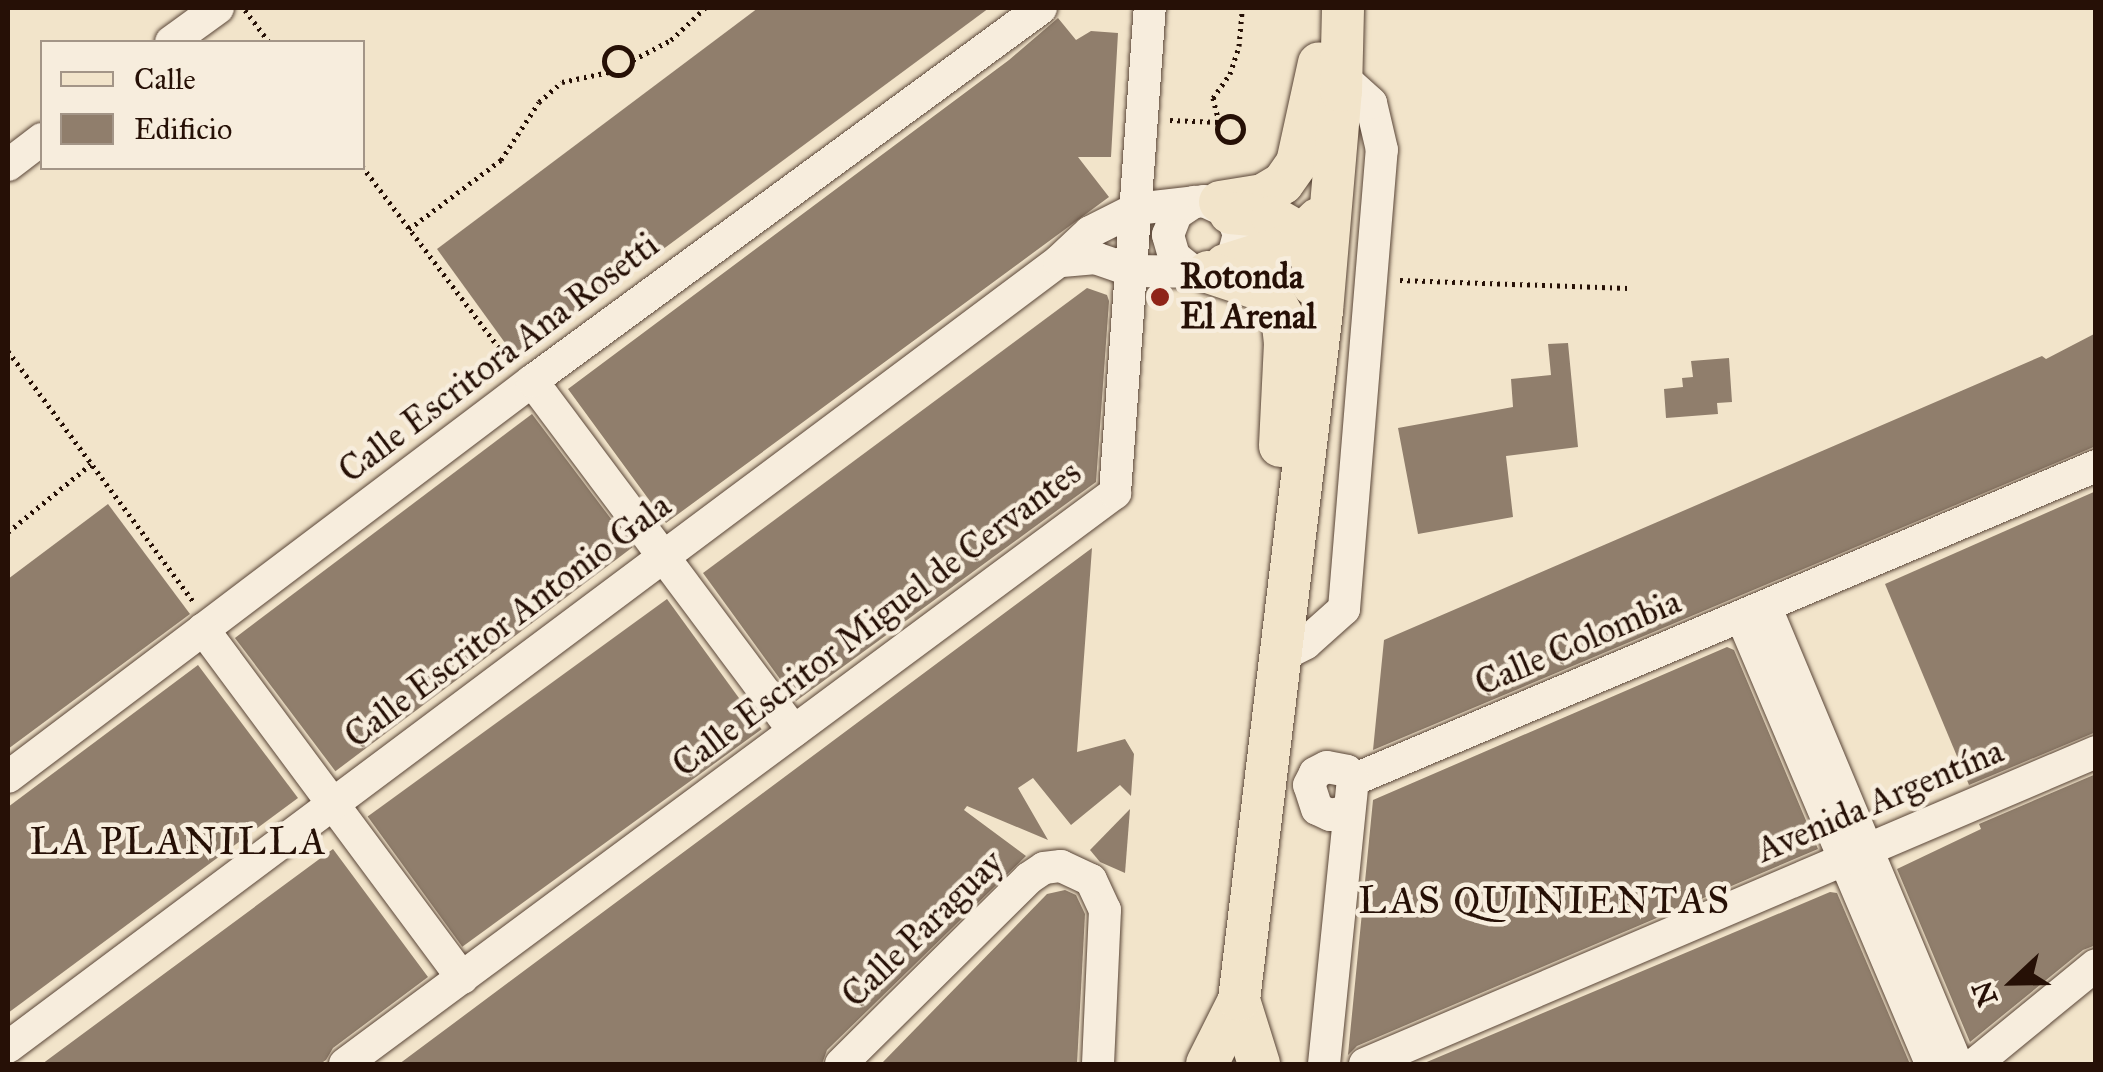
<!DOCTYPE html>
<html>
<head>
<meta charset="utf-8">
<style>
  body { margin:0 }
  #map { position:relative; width:2103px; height:1072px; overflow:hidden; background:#f2e4ca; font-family:"IM FELL Great Primer",serif }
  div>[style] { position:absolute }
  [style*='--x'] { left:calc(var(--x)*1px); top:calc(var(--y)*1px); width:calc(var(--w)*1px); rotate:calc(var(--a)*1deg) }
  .building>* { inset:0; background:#907e6c; transform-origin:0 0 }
  .path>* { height:5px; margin-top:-2.5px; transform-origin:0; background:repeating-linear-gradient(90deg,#261006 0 2.5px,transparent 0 7.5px) }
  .path>.ring { margin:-2.5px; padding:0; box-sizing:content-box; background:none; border:5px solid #261006; border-radius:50% }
  .roads { filter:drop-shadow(0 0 2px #594537) drop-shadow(0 0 2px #594537) }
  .minor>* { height:32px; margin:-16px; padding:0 16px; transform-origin:16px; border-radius:16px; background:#f7eddd }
  .major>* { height:42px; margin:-21px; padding:0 21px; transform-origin:21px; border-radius:21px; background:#f2e4ca }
  .dots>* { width:28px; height:28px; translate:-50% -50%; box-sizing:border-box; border:5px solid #f7eddd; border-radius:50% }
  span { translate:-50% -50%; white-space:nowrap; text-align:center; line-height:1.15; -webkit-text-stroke:9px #f7eddd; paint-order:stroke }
  .poi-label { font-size:35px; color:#261006; font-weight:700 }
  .left { translate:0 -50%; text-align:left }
  .street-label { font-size:35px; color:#261006 }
  .neighbourhood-label { font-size:38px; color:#261006; letter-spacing:2.5px }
  .frame { position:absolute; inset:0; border:10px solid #261006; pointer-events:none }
  .legend { position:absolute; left:40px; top:40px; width:325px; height:130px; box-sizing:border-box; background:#f7eddd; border:2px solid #a39587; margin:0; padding:12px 18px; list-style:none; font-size:30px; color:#261006 }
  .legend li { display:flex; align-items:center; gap:20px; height:50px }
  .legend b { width:50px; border:2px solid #a39587 }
  .north { position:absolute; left:1963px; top:932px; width:100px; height:100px; -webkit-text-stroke:8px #f7eddd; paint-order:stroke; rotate:248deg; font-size:28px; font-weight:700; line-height:40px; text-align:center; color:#261006 }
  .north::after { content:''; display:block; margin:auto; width:35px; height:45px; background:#261006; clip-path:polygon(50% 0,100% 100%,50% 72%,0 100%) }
</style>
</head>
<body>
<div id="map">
  <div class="building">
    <div style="clip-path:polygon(758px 8px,989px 8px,516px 358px,437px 249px)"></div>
    <div style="clip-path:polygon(1058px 18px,1076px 40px,1091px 31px,1118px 33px,1111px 157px,1078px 157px,1109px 197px,666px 523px,568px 389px,1009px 60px)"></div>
    <div style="clip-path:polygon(1087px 288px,1107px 295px,1109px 301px,1096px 482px,796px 701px,703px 573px)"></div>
    <div style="clip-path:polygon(2096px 333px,2096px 446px,1373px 750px,1384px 640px,2042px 356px,2046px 359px)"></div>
    <div style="clip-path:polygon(1568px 343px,1578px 447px,1506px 456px,1513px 517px,1418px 534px,1398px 428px,1513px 407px,1511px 379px,1551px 375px,1548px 344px)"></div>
    <div style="clip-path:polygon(1729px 358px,1732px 402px,1717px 403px,1718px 414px,1666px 418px,1664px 389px,1683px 387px,1682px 378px,1693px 377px,1691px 361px)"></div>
    <div style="left:532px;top:414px;width:167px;height:372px;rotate:53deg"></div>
    <div style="clip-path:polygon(2096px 491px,2096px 732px,1969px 785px,1885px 584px)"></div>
    <div style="clip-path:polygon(108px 504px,190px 614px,8px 749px,8px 579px)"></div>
    <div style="clip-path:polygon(1092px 548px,1077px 752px,1125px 739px,1134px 754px,1131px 796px,1120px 785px,1071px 825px,1033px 778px,1018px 788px,1048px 840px,967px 806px,964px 810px,1026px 856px,827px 1050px,822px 1064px,399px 1064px)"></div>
    <div style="left:667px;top:599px;width:161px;height:370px;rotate:54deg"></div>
    <div style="clip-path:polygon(1727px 647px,1734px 650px,1818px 849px,1357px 1046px,1348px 1055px,1373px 800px)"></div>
    <div style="clip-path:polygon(198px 665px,298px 798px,8px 1013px,8px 807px)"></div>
    <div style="clip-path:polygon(2096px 774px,2096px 945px,2083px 950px,1970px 1042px,1897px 869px,1981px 829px,1979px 824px)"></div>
    <div style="clip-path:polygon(1130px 809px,1125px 873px,1100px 862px,1090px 850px)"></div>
    <div style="clip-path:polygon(333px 849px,428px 977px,333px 1048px,326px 1060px,320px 1064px,42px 1064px)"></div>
    <div style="clip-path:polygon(1065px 890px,1076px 895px,1085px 914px,1077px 1064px,881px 1064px,1047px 894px)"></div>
    <div style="clip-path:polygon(1830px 892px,1837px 893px,1910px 1064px,1422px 1064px)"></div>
  </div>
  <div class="path">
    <div style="--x:245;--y:10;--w:40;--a:53"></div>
    <div class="ring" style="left:604px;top:47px;width:23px;height:23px"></div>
    <div style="--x:633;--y:60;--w:43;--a:-27.8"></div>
    <div style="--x:671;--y:40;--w:47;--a:-43.3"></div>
    <div class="ring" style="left:1217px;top:116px;width:21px;height:21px"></div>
    <div style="--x:1170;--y:120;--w:49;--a:2.3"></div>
    <div style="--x:1219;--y:122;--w:25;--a:-104"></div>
    <div style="--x:1213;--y:98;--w:29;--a:-55"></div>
    <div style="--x:1230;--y:74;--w:29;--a:-72"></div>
    <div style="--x:1239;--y:46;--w:38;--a:-85"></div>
    <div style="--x:362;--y:166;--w:248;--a:53"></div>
    <div style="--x:409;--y:229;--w:115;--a:-36.9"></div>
    <div style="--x:501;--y:160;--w:69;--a:-56.8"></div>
    <div style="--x:539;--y:102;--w:30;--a:-41"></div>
    <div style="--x:562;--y:82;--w:48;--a:-12"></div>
    <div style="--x:1400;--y:280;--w:228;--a:2"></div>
    <div style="--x:8;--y:351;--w:311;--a:53.5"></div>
    <div style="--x:8;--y:532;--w:107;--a:-39.3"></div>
  </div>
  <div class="roads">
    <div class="minor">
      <div style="--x:171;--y:42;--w:58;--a:-35.9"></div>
      <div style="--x:8;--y:165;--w:43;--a:-37.4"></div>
      <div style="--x:1191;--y:270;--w:22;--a:-141"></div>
      <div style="--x:1174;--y:256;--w:22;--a:-106"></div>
      <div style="--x:1168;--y:235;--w:22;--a:-69"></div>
      <div style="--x:1176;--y:214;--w:22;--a:-34"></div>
      <div style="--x:532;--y:381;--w:437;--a:53.2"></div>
      <div style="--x:1766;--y:608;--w:494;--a:67.3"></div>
      <div style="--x:1742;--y:618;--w:484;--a:67"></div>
      <div style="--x:203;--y:629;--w:435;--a:53.4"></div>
      <div style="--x:1279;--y:657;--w:30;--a:-27"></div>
      <div style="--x:1306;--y:643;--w:51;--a:-41.8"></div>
      <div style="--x:1344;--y:609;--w:461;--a:-85.3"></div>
      <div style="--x:1382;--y:150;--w:48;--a:-103.2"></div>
      <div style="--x:1371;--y:103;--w:40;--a:-138"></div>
      <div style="--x:8;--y:777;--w:657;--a:-37.08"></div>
      <div style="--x:532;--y:381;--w:631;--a:-36.23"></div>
      <div style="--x:1353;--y:780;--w:807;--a:-22.91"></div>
      <div style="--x:1348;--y:811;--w:18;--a:167"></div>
      <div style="--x:1330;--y:815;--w:14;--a:-155"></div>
      <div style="--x:1317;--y:809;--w:25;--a:-108"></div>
      <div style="--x:1309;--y:785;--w:13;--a:-63"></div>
      <div style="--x:1315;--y:773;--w:13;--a:-27"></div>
      <div style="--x:1327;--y:767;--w:20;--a:11"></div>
      <div style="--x:1347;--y:771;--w:11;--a:56"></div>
      <div style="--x:8;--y:1047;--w:1312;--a:-36.79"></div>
      <div style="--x:1059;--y:261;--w:42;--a:-43.1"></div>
      <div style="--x:1090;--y:232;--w:51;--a:-26.6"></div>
      <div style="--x:1136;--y:209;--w:68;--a:-6.7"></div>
      <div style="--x:1204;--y:201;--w:29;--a:25"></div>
      <div style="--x:1230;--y:213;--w:23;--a:67"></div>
      <div style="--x:1239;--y:234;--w:24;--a:105"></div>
      <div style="--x:1233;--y:257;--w:29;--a:149"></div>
      <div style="--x:1208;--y:272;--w:75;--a:-179.2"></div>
      <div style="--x:1133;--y:271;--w:39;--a:-161"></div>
      <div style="--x:1096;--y:258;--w:37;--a:175"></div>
      <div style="--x:345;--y:1064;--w:959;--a:-36.56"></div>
      <div style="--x:1115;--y:493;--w:486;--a:-85.9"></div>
      <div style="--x:841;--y:1064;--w:264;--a:-44.7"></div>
      <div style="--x:1029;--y:878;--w:18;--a:-34"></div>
      <div style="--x:1044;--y:868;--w:17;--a:-7"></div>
      <div style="--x:1061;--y:866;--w:33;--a:25"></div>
      <div style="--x:1091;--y:880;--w:33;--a:65"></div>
      <div style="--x:1105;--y:910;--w:154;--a:92.6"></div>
      <div style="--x:1324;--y:1064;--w:285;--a:-84.2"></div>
      <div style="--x:1365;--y:1064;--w:795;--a:-23.11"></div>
      <div style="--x:1975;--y:1064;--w:156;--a:-39.3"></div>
    </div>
    <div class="major">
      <div style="--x:1220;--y:202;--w:44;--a:-9.2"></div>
      <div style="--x:1263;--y:195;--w:23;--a:-31"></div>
      <div style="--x:1283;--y:183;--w:24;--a:-55"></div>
      <div style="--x:1297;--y:163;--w:102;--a:-77.6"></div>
      <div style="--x:1230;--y:213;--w:42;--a:5.4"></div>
      <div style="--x:1272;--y:217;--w:38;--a:30"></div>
      <div style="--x:1305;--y:236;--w:22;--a:69"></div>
      <div style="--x:1313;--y:257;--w:28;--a:90"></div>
      <div style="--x:1225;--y:265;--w:70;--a:-17.4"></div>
      <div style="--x:1292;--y:244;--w:36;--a:-44"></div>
      <div style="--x:1208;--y:272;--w:57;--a:18.4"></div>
      <div style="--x:1262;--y:290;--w:14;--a:36"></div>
      <div style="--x:1273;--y:298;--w:19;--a:62"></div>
      <div style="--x:1282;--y:315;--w:28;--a:84"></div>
      <div style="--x:1285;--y:343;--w:103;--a:92.8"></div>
      <div style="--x:1239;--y:1000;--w:67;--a:72.6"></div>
      <div style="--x:1207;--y:1064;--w:72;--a:-63.4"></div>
      <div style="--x:1239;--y:1000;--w:694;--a:-83.13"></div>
      <div style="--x:1322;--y:311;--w:221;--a:-85.1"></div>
      <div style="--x:1341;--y:91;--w:83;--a:-88.6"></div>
    </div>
  </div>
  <div class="dots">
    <div style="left:1160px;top:297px;background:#8f2418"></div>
  </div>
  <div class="poi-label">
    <span class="left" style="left:1180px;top:297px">Rotonda<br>El Arenal</span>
  </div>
  <div class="street-label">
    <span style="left:499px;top:358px;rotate:-37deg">Calle Escritora Ana Rosetti</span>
    <span style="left:877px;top:619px;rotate:-37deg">Calle Escritor Miguel de Cervantes</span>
    <span style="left:508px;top:621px;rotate:-37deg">Calle Escritor Antonio Gala</span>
    <span style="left:1578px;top:643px;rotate:-23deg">Calle Colombia</span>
    <span style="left:1880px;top:801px;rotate:-23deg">Avenida Argentína</span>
    <span style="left:923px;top:929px;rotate:-44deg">Calle Paraguay</span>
  </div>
  <div class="neighbourhood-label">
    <span style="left:179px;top:842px">LA PLANILLA</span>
    <span style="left:1545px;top:901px">LAS QUINIENTAS</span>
  </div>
  <div class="frame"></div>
  <ul class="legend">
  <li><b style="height:12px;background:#f2e4ca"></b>Calle</li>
  <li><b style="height:28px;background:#907e6c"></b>Edificio</li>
  </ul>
  <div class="north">N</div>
</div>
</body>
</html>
